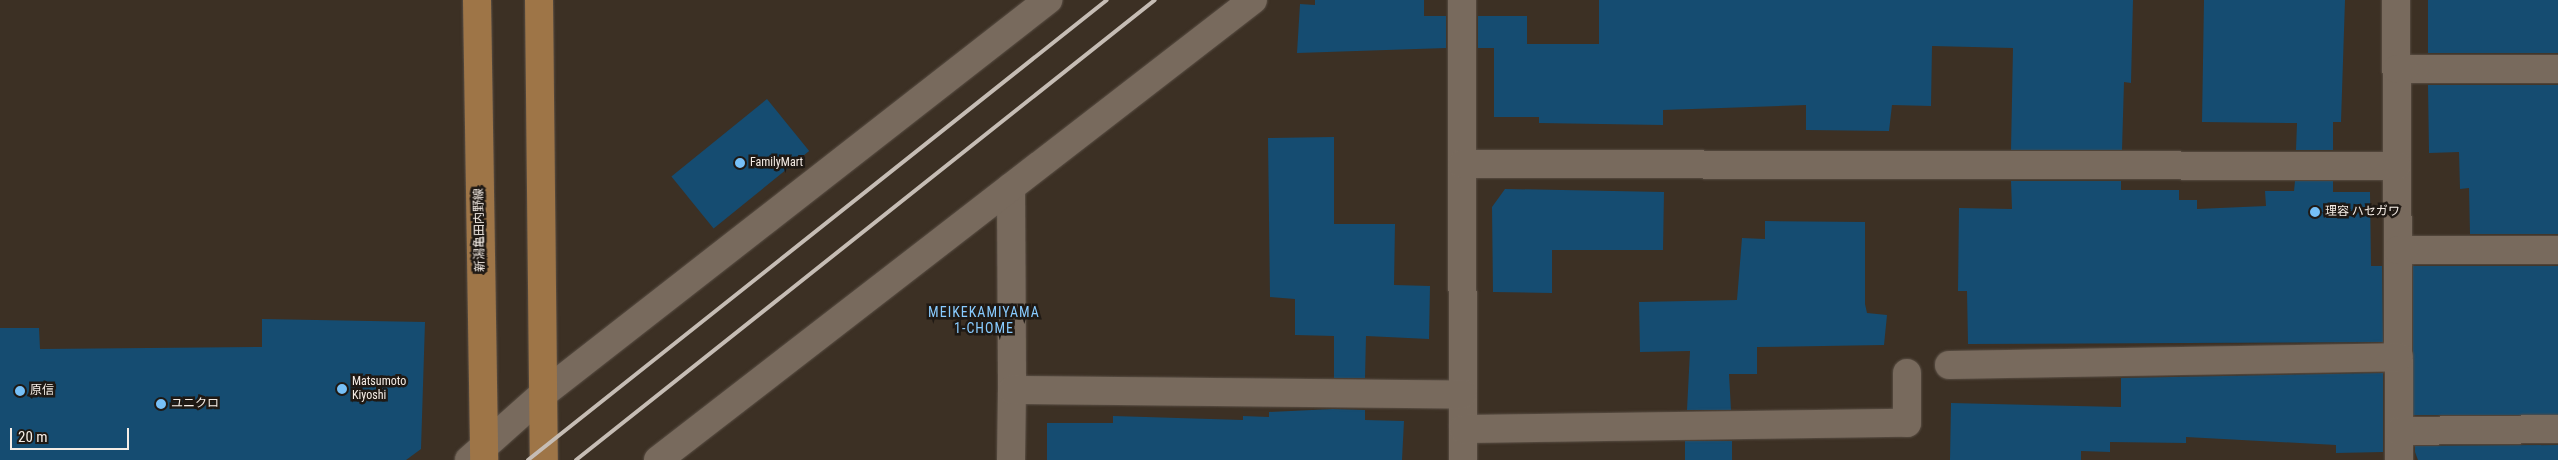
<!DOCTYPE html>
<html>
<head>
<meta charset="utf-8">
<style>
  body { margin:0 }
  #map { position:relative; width:2558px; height:460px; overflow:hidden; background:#3c3024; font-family:"Roboto Condensed","Noto Sans JP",sans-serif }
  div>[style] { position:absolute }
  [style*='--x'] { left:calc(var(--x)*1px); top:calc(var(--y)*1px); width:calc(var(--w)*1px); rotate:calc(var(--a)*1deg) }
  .building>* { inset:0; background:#154c71; transform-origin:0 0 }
  .roads { filter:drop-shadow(0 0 1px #5a4f45) drop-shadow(0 0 1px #5a4f45) }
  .minor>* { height:28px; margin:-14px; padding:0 14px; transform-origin:14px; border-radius:14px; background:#786a5d }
  .major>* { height:28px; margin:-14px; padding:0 14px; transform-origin:14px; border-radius:14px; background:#9e7547 }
  .rail>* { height:4px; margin:-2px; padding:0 2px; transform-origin:2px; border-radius:2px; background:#c6bdb5 }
  .dots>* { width:14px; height:14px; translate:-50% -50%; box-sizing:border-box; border:2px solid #1f1914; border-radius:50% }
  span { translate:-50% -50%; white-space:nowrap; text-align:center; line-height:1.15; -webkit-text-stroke:5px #1f1914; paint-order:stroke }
  .poi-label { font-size:12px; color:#f5ede6 }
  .left { translate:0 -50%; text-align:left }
  .street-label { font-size:12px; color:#f5ede6 }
  .neighbourhood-label { font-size:14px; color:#88cbff; letter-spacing:1px }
  .scale { position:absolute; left:10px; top:428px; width:119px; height:22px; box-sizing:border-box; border:2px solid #f5ede6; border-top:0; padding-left:6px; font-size:15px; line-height:18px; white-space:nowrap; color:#f5ede6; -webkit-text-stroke:4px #1f1914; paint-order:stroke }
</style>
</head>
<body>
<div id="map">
  <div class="building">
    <div style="clip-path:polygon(1315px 0,1424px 0,1424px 16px,1446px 16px,1446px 48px,1297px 53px,1300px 4px,1315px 5px)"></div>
    <div style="clip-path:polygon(1599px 0,2133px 0,2131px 83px,2124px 82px,2122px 150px,2011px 150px,2013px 48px,1932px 46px,1931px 106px,1892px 105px,1889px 131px,1806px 130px,1806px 105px,1663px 110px,1663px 125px,1539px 123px,1539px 117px,1494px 117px,1494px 48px,1478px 48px,1478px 16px,1527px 16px,1527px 44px,1599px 44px)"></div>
    <div style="clip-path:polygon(2204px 0,2345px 0,2341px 122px,2333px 122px,2333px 150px,2296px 150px,2297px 123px,2202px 122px)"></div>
    <div style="left:2428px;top:0;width:130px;height:53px"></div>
    <div style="clip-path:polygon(2428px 85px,2558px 85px,2558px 234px,2470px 234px,2469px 188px,2460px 189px,2459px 152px,2429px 153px)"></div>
    <div style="left:767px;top:99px;width:67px;height:123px;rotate:51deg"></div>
    <div style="clip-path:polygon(1334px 137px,1334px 224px,1395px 224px,1394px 285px,1430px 286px,1429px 339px,1366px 336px,1365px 378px,1334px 378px,1334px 336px,1295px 335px,1295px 299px,1270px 297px,1268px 138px)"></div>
    <div style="clip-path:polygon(2011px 181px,2121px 181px,2121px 190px,2179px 190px,2179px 200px,2197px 200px,2197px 209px,2266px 206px,2265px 191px,2294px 191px,2295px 181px,2333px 181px,2333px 192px,2370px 192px,2371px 266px,2382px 266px,2383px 342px,1968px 344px,1967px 291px,1958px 291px,1959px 208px,2012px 209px)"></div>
    <div style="clip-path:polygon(1505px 189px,1664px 192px,1663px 250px,1552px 250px,1552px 293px,1493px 292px,1492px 207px)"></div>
    <div style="clip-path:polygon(1765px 221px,1865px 222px,1865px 304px,1867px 313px,1887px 315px,1884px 345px,1757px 347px,1757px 374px,1729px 374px,1731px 410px,1687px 410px,1690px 351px,1640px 352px,1639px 302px,1737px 300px,1742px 238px,1765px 239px)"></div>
    <div style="left:2413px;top:266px;width:145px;height:149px"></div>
    <div style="clip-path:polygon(262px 319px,425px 322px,421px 449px,406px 460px,0 460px,0 328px,39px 328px,40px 349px,262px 347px)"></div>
    <div style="clip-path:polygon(2383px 373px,2383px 452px,2336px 453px,2336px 445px,2186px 437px,2186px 443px,2110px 442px,2110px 452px,2081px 451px,2081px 460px,1950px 460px,1951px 403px,2121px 407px,2121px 378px)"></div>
    <div style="clip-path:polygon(1333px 409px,1365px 410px,1365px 420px,1404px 421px,1402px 460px,1047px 460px,1047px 423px,1113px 423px,1113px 416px,1243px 420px,1243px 416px,1269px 417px,1269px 412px)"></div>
    <div style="left:1732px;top:441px;width:19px;height:47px;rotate:90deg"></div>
    <div style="clip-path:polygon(2558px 445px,2558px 460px,2418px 460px,2415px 452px,2415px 446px)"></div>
  </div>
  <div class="roads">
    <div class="minor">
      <div style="--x:1462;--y:0;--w:460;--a:89.9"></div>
      <div style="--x:2396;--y:0;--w:460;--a:89.6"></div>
      <div style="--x:2397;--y:69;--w:161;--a:0"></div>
      <div style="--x:1462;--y:164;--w:935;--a:0.12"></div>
      <div style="--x:1011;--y:187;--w:203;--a:89.7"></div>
      <div style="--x:2398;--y:250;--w:160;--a:0"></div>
      <div style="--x:1949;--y:365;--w:450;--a:-1"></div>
      <div style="--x:1463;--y:429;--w:444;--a:-0.8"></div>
      <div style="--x:1907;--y:423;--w:50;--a:-90"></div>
      <div style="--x:2399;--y:431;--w:159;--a:-0.7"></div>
      <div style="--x:469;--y:460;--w:99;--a:-41.7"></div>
      <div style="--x:543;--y:394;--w:641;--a:-37.96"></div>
      <div style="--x:658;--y:460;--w:752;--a:-37.71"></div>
      <div style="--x:1011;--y:460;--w:70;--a:-89.2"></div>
      <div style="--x:1012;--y:390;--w:451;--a:0.6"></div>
    </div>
    <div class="major">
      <div style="--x:477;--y:0;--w:460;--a:89.1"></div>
      <div style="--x:539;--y:0;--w:460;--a:89.4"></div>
    </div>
  </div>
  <div class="rail">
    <div style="--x:528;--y:460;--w:739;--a:-38.47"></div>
    <div style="--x:576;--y:460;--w:739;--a:-38.47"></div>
  </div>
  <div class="dots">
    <div style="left:740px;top:163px;background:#77c0f7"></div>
    <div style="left:2315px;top:212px;background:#77c0f7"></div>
    <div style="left:342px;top:389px;background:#77c0f7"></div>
    <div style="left:20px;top:391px;background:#77c0f7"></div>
    <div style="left:161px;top:404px;background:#77c0f7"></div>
  </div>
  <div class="poi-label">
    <span class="left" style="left:750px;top:163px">FamilyMart</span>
    <span class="left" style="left:2325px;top:212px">理容 ハセガワ</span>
    <span class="left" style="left:352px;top:389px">Matsumoto<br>Kiyoshi</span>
    <span class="left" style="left:30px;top:391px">原信</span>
    <span class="left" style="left:171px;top:404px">ユニクロ</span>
  </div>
  <div class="street-label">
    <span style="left:480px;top:230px;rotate:-91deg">新潟亀田内野線</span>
  </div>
  <div class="neighbourhood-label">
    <span style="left:984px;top:320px">MEIKEKAMIYAMA<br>1-CHOME</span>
  </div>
  <div class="scale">20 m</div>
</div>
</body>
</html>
